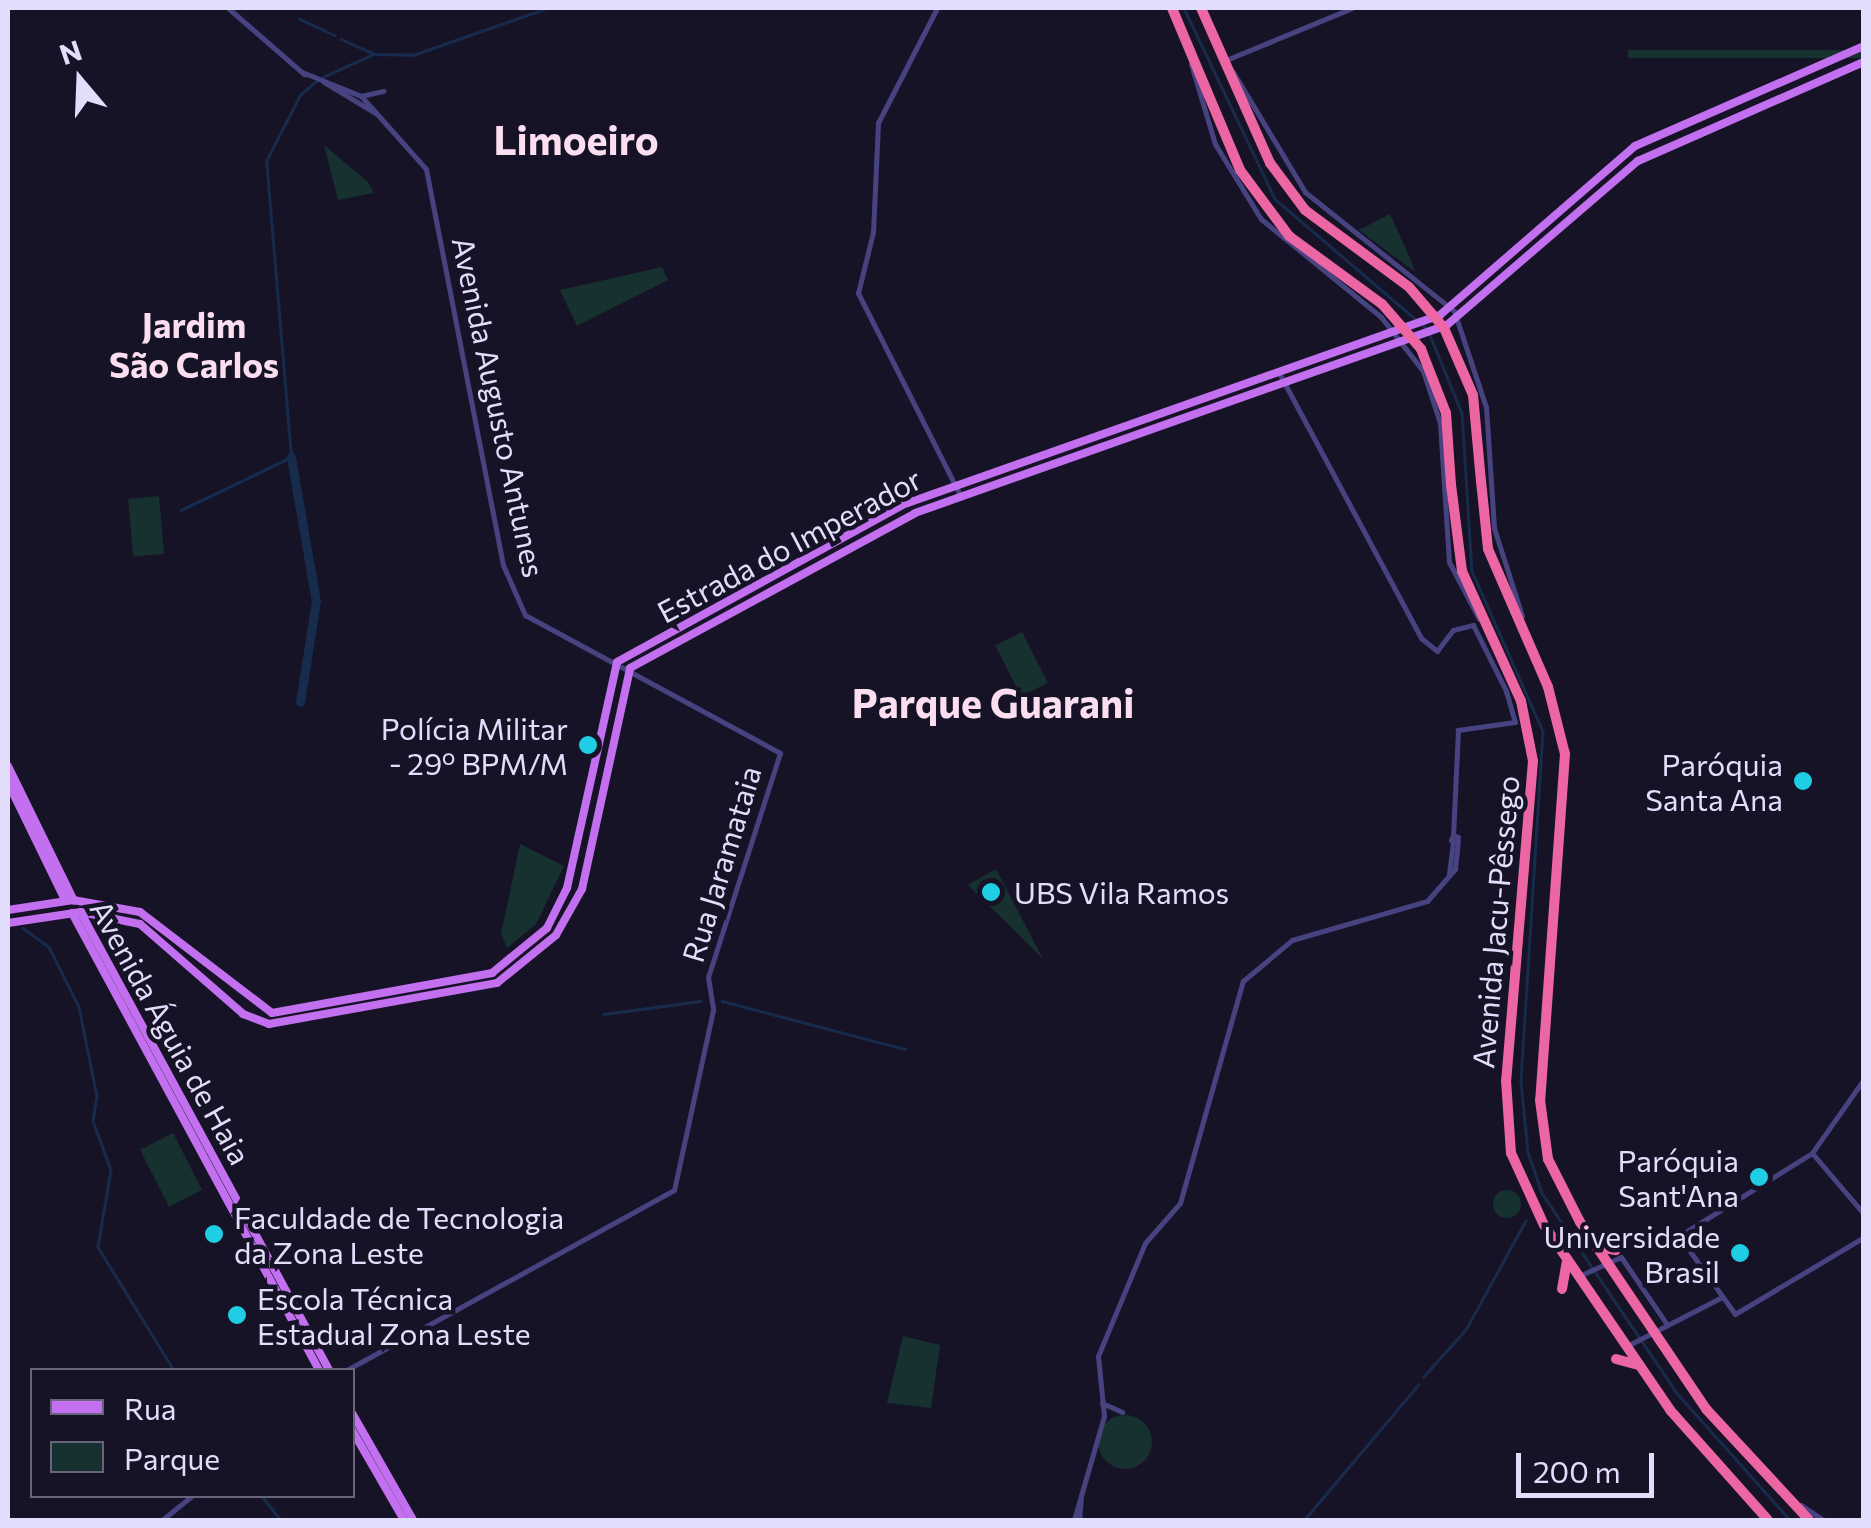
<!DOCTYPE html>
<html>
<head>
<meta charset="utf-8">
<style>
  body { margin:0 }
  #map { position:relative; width:1871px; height:1528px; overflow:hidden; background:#171327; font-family:Commissioner,sans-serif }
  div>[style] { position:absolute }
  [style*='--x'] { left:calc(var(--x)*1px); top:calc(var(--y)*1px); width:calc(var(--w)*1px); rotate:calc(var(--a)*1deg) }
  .green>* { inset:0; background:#173030; transform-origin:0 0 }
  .round { border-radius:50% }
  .stream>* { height:2.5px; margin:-1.25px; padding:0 1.25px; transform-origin:1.25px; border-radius:1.25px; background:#172b4c }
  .river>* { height:9px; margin:-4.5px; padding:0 4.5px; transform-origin:4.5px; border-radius:4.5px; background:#172b4c }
  .minor>* { height:5px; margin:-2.5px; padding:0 2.5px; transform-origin:2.5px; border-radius:2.5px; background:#474381 }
  .major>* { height:8px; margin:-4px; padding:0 4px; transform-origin:4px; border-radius:4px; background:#c270ef }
  .highway>* { height:10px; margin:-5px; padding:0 5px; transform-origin:5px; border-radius:5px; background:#ed66a4 }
  .highway-bridge>* { height:10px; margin:-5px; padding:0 5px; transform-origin:5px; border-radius:5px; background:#ed66a4 }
  .dots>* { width:28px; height:28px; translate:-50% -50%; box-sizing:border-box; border:5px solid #171327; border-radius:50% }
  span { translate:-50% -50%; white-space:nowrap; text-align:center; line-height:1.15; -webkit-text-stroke:9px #171327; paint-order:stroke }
  .street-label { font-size:30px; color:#e1ddfb }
  .poi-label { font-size:30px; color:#e1ddfb }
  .right { translate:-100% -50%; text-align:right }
  .left { translate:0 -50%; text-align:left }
  .quarter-label { font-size:35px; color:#fbdff0; font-weight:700 }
  .district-label { font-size:40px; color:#fbdff0; font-weight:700 }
  .frame { position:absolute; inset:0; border:10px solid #e1ddfb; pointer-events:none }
  .legend { position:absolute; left:30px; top:1368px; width:325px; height:130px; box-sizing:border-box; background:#171327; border:2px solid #68647c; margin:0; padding:12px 18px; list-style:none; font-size:30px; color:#e1ddfb }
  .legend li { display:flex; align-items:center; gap:20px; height:50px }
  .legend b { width:50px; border:2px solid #68647c }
  .north { position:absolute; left:30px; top:30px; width:100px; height:100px; -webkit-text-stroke:8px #171327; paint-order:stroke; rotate:341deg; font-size:28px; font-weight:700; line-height:40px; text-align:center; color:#e1ddfb }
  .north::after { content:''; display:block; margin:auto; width:35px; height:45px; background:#e1ddfb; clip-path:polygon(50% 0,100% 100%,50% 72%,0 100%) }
  .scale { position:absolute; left:1516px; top:1453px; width:138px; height:45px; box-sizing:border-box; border:5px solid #e1ddfb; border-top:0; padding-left:12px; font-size:30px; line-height:35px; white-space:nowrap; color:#e1ddfb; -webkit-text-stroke:8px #171327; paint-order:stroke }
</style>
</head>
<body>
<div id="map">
  <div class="green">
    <div style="left:1863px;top:50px;width:8px;height:235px;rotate:90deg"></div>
    <div style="clip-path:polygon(324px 145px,368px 182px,374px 193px,338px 200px)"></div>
    <div style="clip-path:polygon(1390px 214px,1410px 258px,1415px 272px,1359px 230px)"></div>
    <div style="clip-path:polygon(662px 267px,668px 280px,577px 326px,560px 290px)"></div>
    <div style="left:159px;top:496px;width:58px;height:31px;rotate:85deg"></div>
    <div style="left:1022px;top:632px;width:57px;height:30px;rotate:63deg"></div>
    <div style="clip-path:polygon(520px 844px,564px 866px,536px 924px,507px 948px,501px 934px)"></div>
    <div style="clip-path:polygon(996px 869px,1043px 959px,968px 885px)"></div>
    <div style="left:173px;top:1133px;width:64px;height:37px;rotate:63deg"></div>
    <div class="round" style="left:1493px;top:1190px;width:28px;height:28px"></div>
    <div style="clip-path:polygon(903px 1336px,940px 1345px,931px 1408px,887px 1403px)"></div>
    <div class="round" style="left:1098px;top:1415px;width:54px;height:54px"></div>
  </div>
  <div class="stream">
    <div style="--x:1184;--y:8;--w:212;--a:64.5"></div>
    <div style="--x:1275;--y:199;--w:199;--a:40.5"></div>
    <div style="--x:300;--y:19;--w:38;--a:25"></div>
    <div style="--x:341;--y:39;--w:36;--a:24"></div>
    <div style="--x:323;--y:77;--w:56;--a:-24.3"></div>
    <div style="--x:374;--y:54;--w:39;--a:1"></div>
    <div style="--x:413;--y:55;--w:142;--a:-19.3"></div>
    <div style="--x:1430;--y:335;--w:84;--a:67.7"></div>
    <div style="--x:1462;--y:413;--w:158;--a:86.4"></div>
    <div style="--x:1472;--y:571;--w:175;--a:66.1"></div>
    <div style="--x:1543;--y:731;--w:352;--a:93.6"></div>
    <div style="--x:1521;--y:1082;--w:70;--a:84.3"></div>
    <div style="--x:1528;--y:1152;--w:43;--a:71.1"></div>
    <div style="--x:1542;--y:1193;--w:241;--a:56"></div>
    <div style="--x:1677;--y:1393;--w:170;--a:48.3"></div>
    <div style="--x:181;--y:510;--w:122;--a:-25.7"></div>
    <div style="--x:291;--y:457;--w:297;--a:-94.8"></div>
    <div style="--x:266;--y:161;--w:74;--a:-62.7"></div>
    <div style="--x:300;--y:95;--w:21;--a:-41"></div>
    <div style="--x:23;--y:928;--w:32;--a:36"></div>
    <div style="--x:49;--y:947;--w:67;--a:63.4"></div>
    <div style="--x:79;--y:1007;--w:91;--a:78.6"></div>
    <div style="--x:97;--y:1096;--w:25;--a:99"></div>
    <div style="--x:93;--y:1121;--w:52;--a:69.8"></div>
    <div style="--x:111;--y:1170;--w:78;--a:99.6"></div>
    <div style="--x:98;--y:1247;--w:145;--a:58.3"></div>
    <div style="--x:722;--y:1001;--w:189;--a:14.7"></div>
    <div style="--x:604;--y:1014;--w:97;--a:-7.7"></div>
    <div style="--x:1423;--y:1377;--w:64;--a:-48.1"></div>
    <div style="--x:1466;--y:1329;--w:124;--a:-61.2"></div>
    <div style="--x:262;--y:1496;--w:31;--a:52"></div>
    <div style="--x:1304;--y:1520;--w:177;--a:-49.8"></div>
  </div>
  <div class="river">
    <div style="--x:291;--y:457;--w:146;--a:80.2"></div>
    <div style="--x:316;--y:601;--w:102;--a:99"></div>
  </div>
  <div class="minor">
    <div style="--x:228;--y:8;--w:101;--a:41"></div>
    <div style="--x:937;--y:8;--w:129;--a:117.2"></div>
    <div style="--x:878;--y:123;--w:109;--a:92.6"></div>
    <div style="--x:873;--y:232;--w:63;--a:103.8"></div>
    <div style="--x:858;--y:293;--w:229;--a:63.2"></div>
    <div style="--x:1226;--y:60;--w:136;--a:-22.4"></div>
    <div style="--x:1191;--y:64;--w:84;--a:73.3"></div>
    <div style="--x:1215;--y:144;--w:88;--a:58.5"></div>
    <div style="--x:1261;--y:219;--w:155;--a:39.2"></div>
    <div style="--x:1381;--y:317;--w:68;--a:52.1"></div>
    <div style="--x:1423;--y:371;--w:55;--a:71.9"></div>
    <div style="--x:1440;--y:423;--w:139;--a:86.3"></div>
    <div style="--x:1449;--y:562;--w:64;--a:62.2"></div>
    <div style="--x:302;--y:72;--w:64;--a:22.1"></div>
    <div style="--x:361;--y:96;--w:98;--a:48.3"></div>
    <div style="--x:426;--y:169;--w:403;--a:79"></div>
    <div style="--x:503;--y:565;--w:55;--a:66.3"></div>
    <div style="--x:525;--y:615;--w:290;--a:28.4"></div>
    <div style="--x:780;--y:753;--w:235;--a:107.8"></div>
    <div style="--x:708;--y:977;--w:33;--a:81"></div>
    <div style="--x:713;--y:1010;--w:184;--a:102.2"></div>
    <div style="--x:674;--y:1190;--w:373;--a:151.2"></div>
    <div style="--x:1233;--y:72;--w:140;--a:59"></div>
    <div style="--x:1305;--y:192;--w:191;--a:38.6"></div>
    <div style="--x:1454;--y:311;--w:101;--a:71.6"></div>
    <div style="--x:1486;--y:407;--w:121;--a:86.2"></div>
    <div style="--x:1494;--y:528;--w:92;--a:72.3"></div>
    <div style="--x:324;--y:82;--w:62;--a:31.1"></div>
    <div style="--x:361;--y:96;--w:23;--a:-13"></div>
    <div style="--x:1279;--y:373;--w:301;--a:61.8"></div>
    <div style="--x:1421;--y:638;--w:21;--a:39"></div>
    <div style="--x:1437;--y:651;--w:26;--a:-53"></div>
    <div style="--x:1453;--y:630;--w:21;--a:-14"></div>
    <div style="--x:1473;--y:625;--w:74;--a:63.4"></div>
    <div style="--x:1506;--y:691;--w:32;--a:74"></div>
    <div style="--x:1515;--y:722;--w:58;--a:172"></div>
    <div style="--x:1458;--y:730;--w:105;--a:92.7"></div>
    <div style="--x:1453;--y:835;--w:5;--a:22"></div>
    <div style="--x:1458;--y:837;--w:5;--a:112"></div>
    <div style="--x:1456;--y:842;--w:5;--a:-158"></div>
    <div style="--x:1451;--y:840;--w:5;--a:-68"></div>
    <div style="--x:1449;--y:874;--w:32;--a:-83"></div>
    <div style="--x:1864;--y:1079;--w:90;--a:125.1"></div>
    <div style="--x:1812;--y:1153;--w:157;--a:148"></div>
    <div style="--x:1679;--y:1236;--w:96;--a:54.3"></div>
    <div style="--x:1735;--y:1314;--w:150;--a:-30.8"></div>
    <div style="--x:1812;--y:1153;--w:80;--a:49.6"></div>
    <div style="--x:1579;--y:1276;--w:46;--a:-24.3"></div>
    <div style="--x:1621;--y:1257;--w:80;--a:55.7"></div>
    <div style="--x:1627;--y:1346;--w:107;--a:-27.3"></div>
    <div style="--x:1102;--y:1403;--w:22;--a:24"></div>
    <div style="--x:1801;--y:1505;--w:27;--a:34"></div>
    <div style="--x:162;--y:1520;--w:38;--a:-39"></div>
    <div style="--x:1074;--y:1520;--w:108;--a:-73.9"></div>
    <div style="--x:1104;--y:1416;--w:60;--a:-95.7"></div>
    <div style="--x:1098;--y:1356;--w:122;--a:-67.4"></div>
    <div style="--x:1145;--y:1243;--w:53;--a:-48.8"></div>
    <div style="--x:1180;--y:1203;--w:231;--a:-74.2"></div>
    <div style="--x:1243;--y:981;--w:64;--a:-39.9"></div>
    <div style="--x:1292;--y:940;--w:141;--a:-16.1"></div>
    <div style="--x:1427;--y:901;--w:43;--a:-48.8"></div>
    <div style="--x:1455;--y:869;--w:28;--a:-84"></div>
    <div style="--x:1079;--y:1520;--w:22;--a:-85"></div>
  </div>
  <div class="major">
    <div style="--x:8;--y:766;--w:150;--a:63.9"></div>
    <div style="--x:8;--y:783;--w:130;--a:64"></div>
    <div style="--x:8;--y:910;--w:66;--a:-8.7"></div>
    <div style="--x:73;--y:900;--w:68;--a:10.2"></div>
    <div style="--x:140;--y:912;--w:166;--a:37.4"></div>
    <div style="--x:272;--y:1013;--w:224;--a:-10.3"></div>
    <div style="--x:492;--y:973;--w:71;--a:-39.3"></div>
    <div style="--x:547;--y:928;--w:45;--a:-63.4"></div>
    <div style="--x:567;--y:888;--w:231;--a:-77.5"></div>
    <div style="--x:617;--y:662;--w:325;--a:-28.8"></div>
    <div style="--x:902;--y:505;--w:571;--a:-19.45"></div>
    <div style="--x:1440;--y:315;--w:258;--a:-40.9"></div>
    <div style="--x:1635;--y:146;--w:250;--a:-23.6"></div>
    <div style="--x:72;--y:913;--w:519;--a:61.61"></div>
    <div style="--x:81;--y:913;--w:520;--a:61.51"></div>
    <div style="--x:8;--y:923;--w:74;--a:-8.6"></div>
    <div style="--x:81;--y:912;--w:60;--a:11.5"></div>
    <div style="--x:140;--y:924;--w:137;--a:41.1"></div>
    <div style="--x:243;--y:1014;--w:28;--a:21"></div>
    <div style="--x:269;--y:1024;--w:232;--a:-10.2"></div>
    <div style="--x:497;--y:983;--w:76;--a:-39.1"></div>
    <div style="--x:556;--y:935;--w:53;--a:-60.5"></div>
    <div style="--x:582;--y:889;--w:226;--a:-77.7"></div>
    <div style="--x:630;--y:668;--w:324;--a:-28.5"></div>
    <div style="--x:915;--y:513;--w:564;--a:-19.46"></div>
    <div style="--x:1447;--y:325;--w:252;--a:-40.7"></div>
    <div style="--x:1638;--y:161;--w:247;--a:-23.7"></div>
    <div style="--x:352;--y:1413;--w:123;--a:60.3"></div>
    <div style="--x:352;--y:1430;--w:104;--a:60"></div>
  </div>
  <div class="highway">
    <div style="--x:1172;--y:8;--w:176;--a:67.2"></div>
    <div style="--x:1201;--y:8;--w:170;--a:66"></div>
    <div style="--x:1270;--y:163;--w:59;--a:53.3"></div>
    <div style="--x:1481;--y:481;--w:68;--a:84.1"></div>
    <div style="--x:1488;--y:549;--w:150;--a:66.5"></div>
    <div style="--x:1548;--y:687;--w:69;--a:75.8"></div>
    <div style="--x:1565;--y:754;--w:347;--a:94.1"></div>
    <div style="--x:1540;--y:1100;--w:60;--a:82.3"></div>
    <div style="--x:1548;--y:1159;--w:71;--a:63.1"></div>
    <div style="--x:1580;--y:1222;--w:225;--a:56"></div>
    <div style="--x:1706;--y:1409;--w:151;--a:47.1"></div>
    <div style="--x:1451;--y:485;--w:87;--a:82.7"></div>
    <div style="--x:1462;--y:571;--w:143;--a:65.6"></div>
    <div style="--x:1521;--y:701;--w:61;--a:78.7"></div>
    <div style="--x:1533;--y:761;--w:320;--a:94.8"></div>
    <div style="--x:1506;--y:1080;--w:73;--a:86.1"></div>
    <div style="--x:1511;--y:1153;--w:79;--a:65.4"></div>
    <div style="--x:1544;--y:1225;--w:224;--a:55.7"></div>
    <div style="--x:1670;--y:1410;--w:147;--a:48.3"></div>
    <div style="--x:1596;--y:1247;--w:20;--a:9"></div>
    <div style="--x:1562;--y:1289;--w:27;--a:-80"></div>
    <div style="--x:1616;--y:1359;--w:24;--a:15"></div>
  </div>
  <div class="highway-bridge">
    <div style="--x:1240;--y:170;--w:82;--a:53.4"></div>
    <div style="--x:1289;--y:236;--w:115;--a:36.2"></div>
    <div style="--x:1382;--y:304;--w:60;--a:49.1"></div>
    <div style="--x:1421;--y:349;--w:69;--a:68.7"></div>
    <div style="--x:1446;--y:413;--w:72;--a:86"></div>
    <div style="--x:1305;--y:210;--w:129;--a:36.5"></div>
    <div style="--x:1409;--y:287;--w:54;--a:49.5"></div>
    <div style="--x:1444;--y:328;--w:73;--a:66.6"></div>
    <div style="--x:1473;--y:395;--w:86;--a:84.7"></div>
  </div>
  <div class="dots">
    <div style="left:588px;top:745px;background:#1fcde5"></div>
    <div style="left:1803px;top:781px;background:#1fcde5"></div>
    <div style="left:991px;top:892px;background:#1fcde5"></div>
    <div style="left:1759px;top:1177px;background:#1fcde5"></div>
    <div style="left:214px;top:1234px;background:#1fcde5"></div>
    <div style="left:1740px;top:1253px;background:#1fcde5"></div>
    <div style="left:237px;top:1315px;background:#1fcde5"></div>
  </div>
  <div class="street-label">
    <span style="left:499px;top:407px;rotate:78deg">Avenida Augusto Antunes</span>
    <span style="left:789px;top:545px;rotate:-28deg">Estrada do Imperador</span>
    <span style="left:721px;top:864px;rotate:-73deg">Rua Jaramataia</span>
    <span style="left:1495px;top:922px;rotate:-85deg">Avenida Jacu-Pêssego</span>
    <span style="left:171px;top:1032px;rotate:61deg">Avenida Águia de Haia</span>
  </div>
  <div class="poi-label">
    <span class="right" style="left:568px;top:745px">Polícia Militar<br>- 29º BPM/M</span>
    <span class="right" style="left:1783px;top:781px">Paróquia<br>Santa Ana</span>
    <span class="left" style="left:1014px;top:892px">UBS Vila Ramos</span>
    <span class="right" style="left:1739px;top:1177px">Paróquia<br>Sant'Ana</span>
    <span class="left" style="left:234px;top:1234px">Faculdade de Tecnologia<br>da Zona Leste</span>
    <span class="right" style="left:1720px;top:1253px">Universidade<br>Brasil</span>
    <span class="left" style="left:257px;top:1315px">Escola Técnica<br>Estadual Zona Leste</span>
  </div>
  <div class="quarter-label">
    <span style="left:194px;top:344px">Jardim<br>São Carlos</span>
  </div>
  <div class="district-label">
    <span style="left:576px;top:139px">Limoeiro</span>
    <span style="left:993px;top:702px">Parque Guarani</span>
  </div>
  <div class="frame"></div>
  <ul class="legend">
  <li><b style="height:12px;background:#c270ef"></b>Rua</li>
  <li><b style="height:28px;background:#173030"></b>Parque</li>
  </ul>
  <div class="north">N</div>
  <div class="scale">200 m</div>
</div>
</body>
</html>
